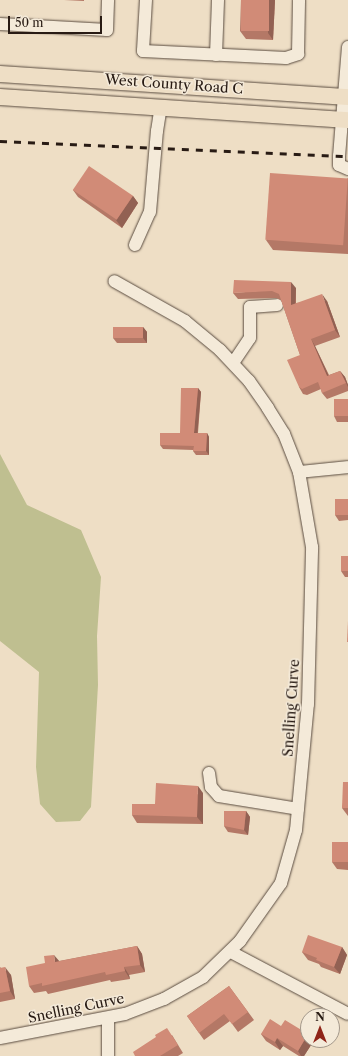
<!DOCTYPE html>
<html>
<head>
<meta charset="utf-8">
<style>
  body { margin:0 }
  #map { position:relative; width:348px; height:1056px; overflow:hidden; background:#eedec5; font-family:"Libre Caslon Text",serif }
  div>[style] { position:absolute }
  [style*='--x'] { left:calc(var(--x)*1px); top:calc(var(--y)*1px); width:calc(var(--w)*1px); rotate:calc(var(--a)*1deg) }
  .green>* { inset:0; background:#bfbf90 }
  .roads { filter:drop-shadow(0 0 1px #5a4c40) drop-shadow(0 0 1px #5a4c40) }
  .minor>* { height:12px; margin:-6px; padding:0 6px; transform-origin:6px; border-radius:6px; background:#f4ead9 }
  .major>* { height:16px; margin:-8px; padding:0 8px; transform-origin:8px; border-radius:8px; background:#eedec5 }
  .rail>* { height:3px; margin-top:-1.5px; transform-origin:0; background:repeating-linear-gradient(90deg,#281b14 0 7px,transparent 0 14px) }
  .wall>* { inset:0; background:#b47866 }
  .shaded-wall>* { inset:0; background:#926153 }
  .building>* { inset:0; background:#d18b77; transform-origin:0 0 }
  span { translate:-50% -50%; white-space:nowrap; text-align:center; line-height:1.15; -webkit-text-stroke:3px #f4ead9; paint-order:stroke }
  .street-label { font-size:14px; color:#281b14 }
  .north { position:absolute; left:300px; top:1008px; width:40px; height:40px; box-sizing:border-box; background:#f4ead9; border:1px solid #a2978a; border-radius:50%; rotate:0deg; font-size:11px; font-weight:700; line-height:16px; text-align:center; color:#281b14 }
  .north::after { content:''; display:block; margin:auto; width:14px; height:18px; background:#8f2418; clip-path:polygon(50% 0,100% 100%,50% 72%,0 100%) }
  .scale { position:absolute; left:8px; top:16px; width:94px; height:18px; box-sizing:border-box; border:2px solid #281b14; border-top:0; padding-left:5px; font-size:12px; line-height:14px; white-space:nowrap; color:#281b14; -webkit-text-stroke:3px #f4ead9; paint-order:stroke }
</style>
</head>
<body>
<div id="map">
  <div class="green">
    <div style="clip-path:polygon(0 454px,27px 505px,81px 530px,101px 577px,97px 636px,98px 685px,91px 807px,80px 821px,56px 822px,40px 804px,36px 767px,39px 672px,0 641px)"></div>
  </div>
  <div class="roads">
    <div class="minor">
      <div style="--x:146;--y:0;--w:51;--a:93.4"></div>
      <div style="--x:143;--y:51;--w:143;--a:2.8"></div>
      <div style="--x:286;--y:58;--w:13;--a:-18"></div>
      <div style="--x:298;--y:54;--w:54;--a:-88.9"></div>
      <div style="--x:0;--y:24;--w:107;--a:3.2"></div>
      <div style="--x:107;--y:30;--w:30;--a:-88"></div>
      <div style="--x:348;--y:47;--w:109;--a:94.7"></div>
      <div style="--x:339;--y:156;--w:9;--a:90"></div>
      <div style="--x:339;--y:165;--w:10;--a:24"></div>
      <div style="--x:216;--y:55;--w:55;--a:-87.9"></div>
      <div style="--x:135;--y:245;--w:36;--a:-66"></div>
      <div style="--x:150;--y:212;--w:81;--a:-85.1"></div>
      <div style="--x:157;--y:131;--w:25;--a:-81"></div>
      <div style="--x:233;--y:363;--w:30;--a:-56"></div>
      <div style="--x:250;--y:338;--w:31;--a:-90"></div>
      <div style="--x:250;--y:307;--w:27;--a:-4"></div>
      <div style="--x:299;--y:472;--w:49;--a:-5.8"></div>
      <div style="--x:209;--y:773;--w:14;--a:82"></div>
      <div style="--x:211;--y:787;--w:12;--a:48"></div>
      <div style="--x:219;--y:796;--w:80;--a:9.3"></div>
      <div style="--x:231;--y:952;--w:132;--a:27.9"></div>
      <div style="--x:0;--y:1038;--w:127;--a:-10.9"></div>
      <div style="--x:125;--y:1014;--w:42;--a:-21"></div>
      <div style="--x:164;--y:999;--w:45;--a:-29.4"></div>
      <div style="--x:203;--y:977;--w:52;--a:-44.2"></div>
      <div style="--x:240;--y:941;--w:71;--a:-54.7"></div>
      <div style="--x:281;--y:883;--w:55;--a:-74.2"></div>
      <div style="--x:296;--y:830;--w:127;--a:-84.6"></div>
      <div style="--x:308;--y:704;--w:157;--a:-88.5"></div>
      <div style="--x:312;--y:547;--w:76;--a:-99.8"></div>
      <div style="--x:299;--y:472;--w:41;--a:-111.5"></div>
      <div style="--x:284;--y:434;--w:31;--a:-122"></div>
      <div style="--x:268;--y:408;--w:33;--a:-125"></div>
      <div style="--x:249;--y:381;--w:42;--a:-133.1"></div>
      <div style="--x:220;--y:350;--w:45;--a:-140.4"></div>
      <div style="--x:185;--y:321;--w:81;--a:-150.6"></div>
      <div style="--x:108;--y:1056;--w:37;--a:-90"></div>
    </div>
    <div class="major">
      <div style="--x:0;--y:74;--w:349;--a:3.8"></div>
      <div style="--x:0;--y:97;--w:349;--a:3.8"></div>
    </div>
  </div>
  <div class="rail">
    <div style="--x:0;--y:141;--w:348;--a:2.5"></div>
  </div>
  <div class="wall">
    <div style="clip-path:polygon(64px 0,84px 0,84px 1px)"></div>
    <div style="clip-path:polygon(241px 0,275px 0,273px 40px,246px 39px,240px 31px)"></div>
    <div style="clip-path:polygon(348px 178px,348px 254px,273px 250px,266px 240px)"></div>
    <div style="clip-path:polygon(73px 190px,133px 196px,138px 203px,122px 228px,78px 197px)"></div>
    <div style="clip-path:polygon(296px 288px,296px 303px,327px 301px,340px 337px,315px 346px,329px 375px,340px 371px,345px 377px,348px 385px,348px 391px,327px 399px,322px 393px,321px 389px,307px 395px,303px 394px,299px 387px,300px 355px,281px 300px,276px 298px,238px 299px,233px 293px)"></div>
    <div style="clip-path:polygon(143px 327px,147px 332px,147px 343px,117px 343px,113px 338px)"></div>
    <div style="clip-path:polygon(198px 388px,201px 392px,198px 433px,207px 433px,209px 437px,209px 455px,196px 455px,193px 451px,193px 450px,163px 449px,160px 445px,180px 433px)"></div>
    <div style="clip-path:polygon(348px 399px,348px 422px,337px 422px,334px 416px)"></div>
    <div style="clip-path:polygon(348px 499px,348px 520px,339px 521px,335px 515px)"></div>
    <div style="clip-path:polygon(348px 556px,348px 577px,345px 577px,341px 571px)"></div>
    <div style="clip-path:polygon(348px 782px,348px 816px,342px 808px)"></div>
    <div style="clip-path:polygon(203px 793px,203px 824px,137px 823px,132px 815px,155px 804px)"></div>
    <div style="clip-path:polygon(246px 811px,250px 817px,248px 835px,228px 832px,224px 826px)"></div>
    <div style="clip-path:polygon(348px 842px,348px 870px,337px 869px,332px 862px)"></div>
    <div style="clip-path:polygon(137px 946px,142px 954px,145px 972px,129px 975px,130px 979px,111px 982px,110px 980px,48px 994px,46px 991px,34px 993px,29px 986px,59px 961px)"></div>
    <div style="clip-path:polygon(342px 947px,347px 955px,340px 974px,321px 967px,319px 964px,308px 960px,302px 952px)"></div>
    <div style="clip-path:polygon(0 967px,1px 968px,11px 975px,15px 999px,0 1002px)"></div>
    <div style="clip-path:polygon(229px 986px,254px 1020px,238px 1032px,230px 1021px,204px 1040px,187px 1016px)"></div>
    <div style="clip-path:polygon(281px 1026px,308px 1040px,313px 1042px,304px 1056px,299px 1056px,283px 1046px,280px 1050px,266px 1041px,261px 1034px)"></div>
    <div style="clip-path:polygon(172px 1035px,183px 1053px,178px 1056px,135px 1056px)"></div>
  </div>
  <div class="shaded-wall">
    <div style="clip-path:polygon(269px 0,275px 0,273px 40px,268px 33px)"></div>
    <div style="clip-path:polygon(133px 196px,138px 203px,122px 228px,116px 220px)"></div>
    <div style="clip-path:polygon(291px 282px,296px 288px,295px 312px,291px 305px)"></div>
    <div style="clip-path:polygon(322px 294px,327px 301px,340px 337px,335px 330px)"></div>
    <div style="clip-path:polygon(143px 327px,147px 332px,147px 343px,143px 338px)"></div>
    <div style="clip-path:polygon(311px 339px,315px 346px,332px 383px,327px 376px)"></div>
    <div style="clip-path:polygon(340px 371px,345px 377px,348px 385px,348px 387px)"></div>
    <div style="clip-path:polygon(198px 388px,201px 392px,197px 437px,194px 433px)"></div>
    <div style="clip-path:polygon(207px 433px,209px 437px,209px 455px,206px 451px)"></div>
    <div style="clip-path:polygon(198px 786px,203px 793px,203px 824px,197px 817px)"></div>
    <div style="clip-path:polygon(246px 811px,250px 817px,248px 835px,244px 830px)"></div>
    <div style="clip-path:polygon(137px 946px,142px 954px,145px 972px,140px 965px)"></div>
    <div style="clip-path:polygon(342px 947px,347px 955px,340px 974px,334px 967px)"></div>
    <div style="clip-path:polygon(54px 955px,60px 962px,55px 962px)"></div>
    <div style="clip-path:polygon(5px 967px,11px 975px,15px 999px,10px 991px)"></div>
    <div style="clip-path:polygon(124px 967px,129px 975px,130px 979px,125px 971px)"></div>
    <div style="clip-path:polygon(308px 1034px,308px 1040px,312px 1040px,313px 1042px,304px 1056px,301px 1056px,298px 1051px)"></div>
    <div style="clip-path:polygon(277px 1038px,283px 1046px,280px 1050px,275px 1042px)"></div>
  </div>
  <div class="building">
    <div style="left:241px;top:0;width:28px;height:31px"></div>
    <div style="left:89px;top:166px;width:53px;height:29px;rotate:34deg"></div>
    <div style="left:270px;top:173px;width:78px;height:67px;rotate:4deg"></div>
    <div style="clip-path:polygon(234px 280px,291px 282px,291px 305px,322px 294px,335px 330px,311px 339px,327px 376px,340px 371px,346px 383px,322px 393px,318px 382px,302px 389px,299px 387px,287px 360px,300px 355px,279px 294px,272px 291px,233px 293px)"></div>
    <div style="left:113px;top:327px;width:30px;height:11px"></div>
    <div style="clip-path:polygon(181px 388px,198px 388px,194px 433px,207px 433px,206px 451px,193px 451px,194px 446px,160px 445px,160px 433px,180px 433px)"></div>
    <div style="left:334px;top:399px;width:14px;height:17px"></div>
    <div style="left:335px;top:499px;width:13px;height:16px"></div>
    <div style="left:341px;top:556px;width:7px;height:15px"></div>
    <div style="clip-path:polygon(348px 621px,348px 642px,347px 642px)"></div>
    <div style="clip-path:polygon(343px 782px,348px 782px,348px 808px,342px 808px)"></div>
    <div style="clip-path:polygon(156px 783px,198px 786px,197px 817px,132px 815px,132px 804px,155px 804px)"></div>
    <div style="clip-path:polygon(224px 811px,246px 811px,244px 830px,224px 826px)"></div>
    <div style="left:332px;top:842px;width:16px;height:20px"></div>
    <div style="clip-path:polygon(308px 935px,342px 947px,334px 967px,316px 960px,317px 958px,302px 952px)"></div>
    <div style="clip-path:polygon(137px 946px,140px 965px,124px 967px,125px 971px,106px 975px,105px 972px,42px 986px,42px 983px,29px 986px,26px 967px,45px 963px,44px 956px,54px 955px,55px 962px)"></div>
    <div style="clip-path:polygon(5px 967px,10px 991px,0 993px,0 968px)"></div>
    <div style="clip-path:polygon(229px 986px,248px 1012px,232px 1024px,224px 1014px,199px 1033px,187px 1016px)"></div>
    <div style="clip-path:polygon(270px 1019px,281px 1026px,285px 1020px,308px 1034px,298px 1051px,277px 1038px,275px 1042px,261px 1034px)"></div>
    <div style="clip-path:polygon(167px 1028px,178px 1045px,160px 1056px,135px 1056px,133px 1052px,156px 1037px,155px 1035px)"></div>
  </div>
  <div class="street-label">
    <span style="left:174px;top:84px;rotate:4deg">West County Road C</span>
    <span style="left:291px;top:708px;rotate:-86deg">Snelling Curve</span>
    <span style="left:76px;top:1008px;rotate:-12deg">Snelling Curve</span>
  </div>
  <div class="north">N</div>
  <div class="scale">50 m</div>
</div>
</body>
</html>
